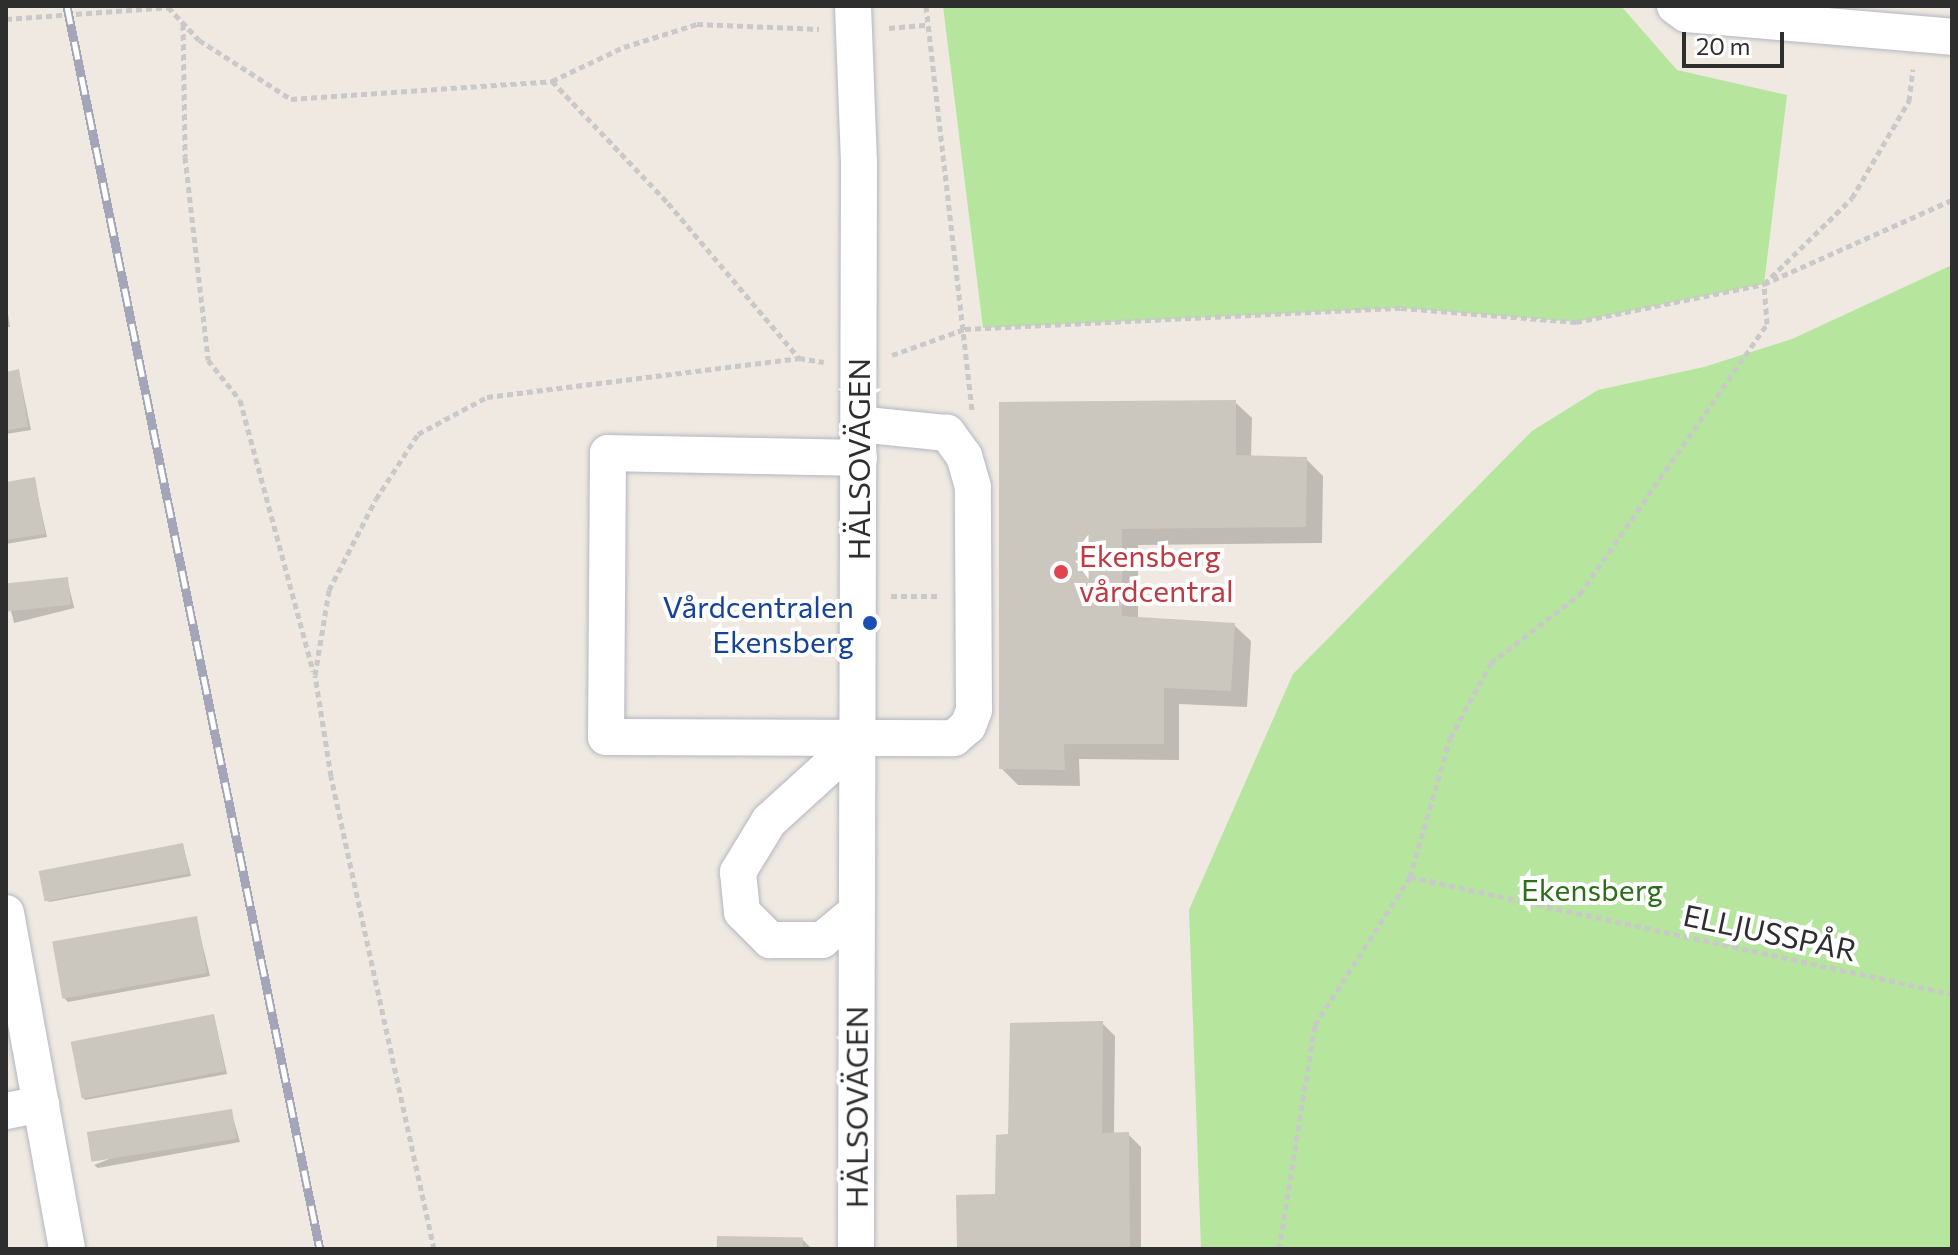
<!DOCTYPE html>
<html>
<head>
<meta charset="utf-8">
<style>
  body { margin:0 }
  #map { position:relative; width:1958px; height:1255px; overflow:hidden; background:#efe9e1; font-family:Commissioner,sans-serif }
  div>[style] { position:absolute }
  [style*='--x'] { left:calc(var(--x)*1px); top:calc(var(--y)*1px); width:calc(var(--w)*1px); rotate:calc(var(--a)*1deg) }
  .green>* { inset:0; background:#b6e59e }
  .shadow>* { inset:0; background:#0003; transform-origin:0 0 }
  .building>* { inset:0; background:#cbc7bf; transform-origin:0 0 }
  .path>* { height:5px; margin-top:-2.5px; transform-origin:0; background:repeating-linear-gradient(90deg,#c9c9c9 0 6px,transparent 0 10px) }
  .roads { filter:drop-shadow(0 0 2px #b4b7c1) drop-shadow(0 0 2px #b4b7c1) }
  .minor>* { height:36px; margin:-18px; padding:0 18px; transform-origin:18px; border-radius:18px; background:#fff }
  .rail>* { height:9px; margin-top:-4.5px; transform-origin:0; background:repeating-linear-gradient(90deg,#fff 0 18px,#a3a6b8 0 36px); box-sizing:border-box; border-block:2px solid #a3a6b8 }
  .dots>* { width:22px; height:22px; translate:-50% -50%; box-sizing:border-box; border:4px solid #fff; border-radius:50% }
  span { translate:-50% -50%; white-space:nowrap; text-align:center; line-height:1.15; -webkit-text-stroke:8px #fff; paint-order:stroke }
  .street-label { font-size:30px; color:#2e2e2e }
  .health-label { font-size:30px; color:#be3a42 }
  .left { translate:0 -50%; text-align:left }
  .transit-label { font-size:30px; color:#164399 }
  .right { translate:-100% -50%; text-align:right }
  .park-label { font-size:30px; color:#2c6e1b }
  .frame { position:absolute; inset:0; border:8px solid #2e2e2e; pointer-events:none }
  .scale { position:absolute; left:1682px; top:32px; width:102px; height:36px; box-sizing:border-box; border:4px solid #2e2e2e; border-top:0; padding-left:10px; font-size:24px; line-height:28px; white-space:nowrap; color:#2e2e2e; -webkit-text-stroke:6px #fff; paint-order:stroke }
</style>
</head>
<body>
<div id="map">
  <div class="green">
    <div style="clip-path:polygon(943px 6px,1621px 6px,1677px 70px,1787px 95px,1764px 284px,1576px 322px,1401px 308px,983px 328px)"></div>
    <div style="clip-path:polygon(1952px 265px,1952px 1249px,1201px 1249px,1189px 910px,1293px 674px,1532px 431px,1598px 390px,1704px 367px,1792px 339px)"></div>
  </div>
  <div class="shadow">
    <div style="clip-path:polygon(6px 301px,10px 327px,6px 327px)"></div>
    <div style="clip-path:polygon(19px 372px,31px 430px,6px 434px,6px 374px)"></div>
    <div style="clip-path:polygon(1235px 402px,1252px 418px,1251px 458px,1306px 459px,1323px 476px,1322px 543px,1138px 545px,1138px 619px,1234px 625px,1251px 641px,1247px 707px,1179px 704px,1179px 760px,1079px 759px,1080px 786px,1018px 785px,1001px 768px,1001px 404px)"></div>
    <div style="clip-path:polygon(34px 479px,47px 537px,6px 544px,6px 484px)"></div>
    <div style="left:67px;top:579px;width:30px;height:62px;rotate:76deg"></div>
    <div style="clip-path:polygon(183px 845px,191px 876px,49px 902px,46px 899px)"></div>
    <div style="clip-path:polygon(196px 918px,210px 976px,68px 1002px,64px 998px)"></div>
    <div style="clip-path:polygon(214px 1016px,227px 1074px,85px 1100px,82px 1096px)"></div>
    <div style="clip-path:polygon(1102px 1023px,1115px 1036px,1114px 1135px,1128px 1134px,1141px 1147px,1141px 1249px,959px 1249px,997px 1196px,1010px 1136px)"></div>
    <div style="clip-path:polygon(231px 1111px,240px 1142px,98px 1168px,94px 1165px)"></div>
    <div style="clip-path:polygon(802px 1239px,812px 1249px,718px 1249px)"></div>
  </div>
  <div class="building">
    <div style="clip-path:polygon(19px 369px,28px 427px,6px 430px,6px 372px)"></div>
    <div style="clip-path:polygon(1236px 400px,1236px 455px,1307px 457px,1306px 527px,1122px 529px,1122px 616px,1235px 623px,1231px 691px,1164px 688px,1164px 744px,1064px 744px,1065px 770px,999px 769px,999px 402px)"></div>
    <div style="clip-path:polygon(35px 477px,45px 534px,6px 540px,6px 482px)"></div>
    <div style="left:68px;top:577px;width:28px;height:63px;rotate:84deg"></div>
    <div style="left:183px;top:843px;width:31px;height:147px;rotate:79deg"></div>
    <div style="left:197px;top:916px;width:58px;height:147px;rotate:80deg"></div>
    <div style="left:214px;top:1014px;width:58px;height:146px;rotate:79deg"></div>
    <div style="clip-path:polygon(1103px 1021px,1102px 1133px,1129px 1132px,1130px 1249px,957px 1249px,956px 1195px,995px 1194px,996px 1135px,1008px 1134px,1010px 1023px)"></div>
    <div style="left:232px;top:1109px;width:30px;height:147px;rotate:81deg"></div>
    <div style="left:717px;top:1236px;width:86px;height:13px;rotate:1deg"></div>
  </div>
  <div class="path">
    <div style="--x:926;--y:6;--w:407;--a:83.5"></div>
    <div style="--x:6;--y:19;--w:162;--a:-4.2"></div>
    <div style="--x:168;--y:7;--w:45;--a:46.8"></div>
    <div style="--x:199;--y:40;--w:109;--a:32.7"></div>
    <div style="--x:291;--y:99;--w:262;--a:-3.9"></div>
    <div style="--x:552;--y:81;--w:168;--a:46.4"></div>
    <div style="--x:668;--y:203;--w:203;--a:49.8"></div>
    <div style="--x:799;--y:358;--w:25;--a:9"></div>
    <div style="--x:183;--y:24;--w:133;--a:89.1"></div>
    <div style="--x:185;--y:157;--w:204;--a:83.5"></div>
    <div style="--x:208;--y:360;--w:51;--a:51.3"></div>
    <div style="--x:240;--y:400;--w:281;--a:74.9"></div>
    <div style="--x:889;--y:28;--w:37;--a:-5"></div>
    <div style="--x:552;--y:81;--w:80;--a:-25.3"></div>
    <div style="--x:624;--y:47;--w:77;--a:-17.5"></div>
    <div style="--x:697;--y:24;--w:122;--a:2.3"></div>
    <div style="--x:892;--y:355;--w:77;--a:-19.6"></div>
    <div style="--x:965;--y:329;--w:437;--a:-2.8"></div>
    <div style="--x:1401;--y:308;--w:176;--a:4.6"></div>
    <div style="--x:1576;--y:322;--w:192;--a:-11.4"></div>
    <div style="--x:1764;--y:284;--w:206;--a:-24.1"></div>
    <div style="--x:891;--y:596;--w:50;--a:0"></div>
    <div style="--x:1410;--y:877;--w:145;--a:-73.9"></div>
    <div style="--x:1450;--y:738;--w:85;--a:-61.3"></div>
    <div style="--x:1491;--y:663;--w:113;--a:-37.8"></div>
    <div style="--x:1580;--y:594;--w:328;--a:-55.3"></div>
    <div style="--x:1767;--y:324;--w:40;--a:-94.3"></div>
    <div style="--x:1764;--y:284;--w:123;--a:-44.3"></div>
    <div style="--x:1852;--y:198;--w:113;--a:-59.6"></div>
    <div style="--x:1909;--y:101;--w:32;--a:-83"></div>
    <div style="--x:434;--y:1249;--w:484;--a:-102.3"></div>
    <div style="--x:331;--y:776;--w:102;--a:-99"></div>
    <div style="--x:315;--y:675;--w:86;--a:-80.6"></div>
    <div style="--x:329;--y:590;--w:102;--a:-62.7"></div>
    <div style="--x:376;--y:499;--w:77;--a:-57.1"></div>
    <div style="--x:418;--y:434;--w:78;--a:-28.2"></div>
    <div style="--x:487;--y:397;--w:314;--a:-7.1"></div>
    <div style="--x:1279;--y:1249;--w:227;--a:-80.9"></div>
    <div style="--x:1315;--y:1025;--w:176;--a:-57.3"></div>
    <div style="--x:1410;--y:877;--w:554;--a:12.18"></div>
  </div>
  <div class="roads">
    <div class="minor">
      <div style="--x:853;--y:6;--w:157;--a:87.8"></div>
      <div style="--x:859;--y:163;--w:1086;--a:90.16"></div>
      <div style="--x:1675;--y:6;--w:14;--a:36"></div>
      <div style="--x:1686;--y:14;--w:267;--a:4.9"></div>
      <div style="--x:859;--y:458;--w:251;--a:-178.9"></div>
      <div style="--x:608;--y:453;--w:284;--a:90.4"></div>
      <div style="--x:606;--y:737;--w:348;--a:0.2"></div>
      <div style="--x:954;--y:738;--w:18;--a:-41"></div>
      <div style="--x:968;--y:726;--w:17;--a:-69"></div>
      <div style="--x:974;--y:710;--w:223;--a:-90.3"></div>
      <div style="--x:973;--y:487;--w:32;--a:-106"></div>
      <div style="--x:964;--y:456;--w:29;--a:-126"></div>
      <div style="--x:947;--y:433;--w:88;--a:-174.2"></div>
      <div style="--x:857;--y:741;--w:119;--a:137.7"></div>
      <div style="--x:769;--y:821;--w:60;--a:121.3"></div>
      <div style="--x:738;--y:872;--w:40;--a:84.3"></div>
      <div style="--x:742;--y:912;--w:40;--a:45"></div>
      <div style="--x:770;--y:940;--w:52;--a:0"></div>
      <div style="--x:822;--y:940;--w:45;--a:-39.6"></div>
      <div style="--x:6;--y:913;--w:341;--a:79.7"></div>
      <div style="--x:6;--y:1111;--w:36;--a:-11"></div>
    </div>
  </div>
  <div class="rail">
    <div style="--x:67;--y:6;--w:1268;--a:78.5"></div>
  </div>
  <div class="dots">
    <div style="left:1061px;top:572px;background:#e0444e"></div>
    <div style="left:870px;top:623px;background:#1a4fb4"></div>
  </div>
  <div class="street-label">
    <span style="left:858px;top:459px;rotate:-90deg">HÄLSOVÄGEN</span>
    <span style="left:1770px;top:932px;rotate:12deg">ELLJUSSPÅR</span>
    <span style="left:856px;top:1107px;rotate:-90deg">HÄLSOVÄGEN</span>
  </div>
  <div class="health-label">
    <span class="left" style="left:1079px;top:572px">Ekensberg<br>vårdcentral</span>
  </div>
  <div class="transit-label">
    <span class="right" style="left:854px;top:623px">Vårdcentralen<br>Ekensberg</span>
  </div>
  <div class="park-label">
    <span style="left:1592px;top:889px">Ekensberg</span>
  </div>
  <div class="frame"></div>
  <div class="scale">20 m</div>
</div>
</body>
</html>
